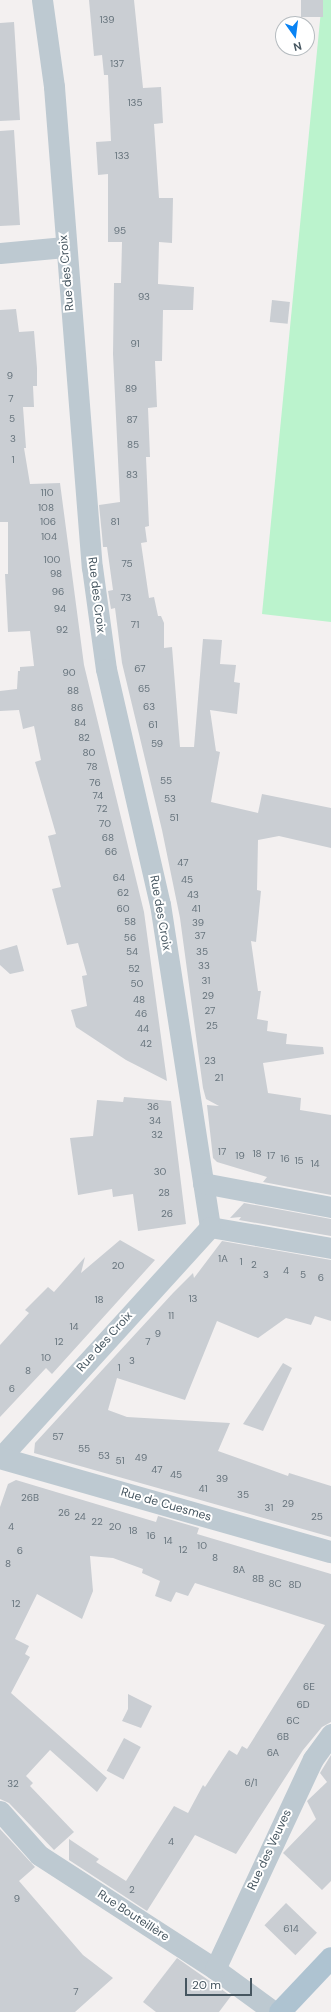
<!DOCTYPE html>
<html>
<head>
<meta charset="utf-8">
<style>
  body { margin:0 }
  #map { position:relative; width:331px; height:2012px; overflow:hidden; background:#f3f0f0; font-family:"DM Sans",sans-serif }
  div>[style] { position:absolute }
  [style*='--x'] { left:calc(var(--x)*1px); top:calc(var(--y)*1px); width:calc(var(--w)*1px); rotate:calc(var(--a)*1deg) }
  .green>* { inset:0; background:#bbf3cd }
  .building>* { inset:0; background:#caced3; transform-origin:0 0 }
  .minor>* { height:21px; margin:-10.5px; padding:0 10.5px; transform-origin:10.5px; border-radius:10.5px; background:#bdc9d1 }
  .tertiary>* { height:22px; margin:-11px; padding:0 11px; transform-origin:11px; border-radius:11px; background:#bdc9d1 }
  .primary>* { height:22px; margin:-11px; padding:0 11px; transform-origin:11px; border-radius:11px; background:#aec3d1 }
  span { translate:-50% -50%; white-space:nowrap; text-align:center; line-height:1.15; -webkit-text-stroke:4px #fff; paint-order:stroke }
  .number-label { font-size:10px; color:#67747d }
  .number-label span { -webkit-text-stroke-width:0 }
  .street-label { font-size:12px; color:#465660 }
  .north { position:absolute; left:275px; top:16px; width:40px; height:40px; box-sizing:border-box; background:#fff; border:1px solid #b5bbbf; border-radius:50%; rotate:166deg; font-size:11px; font-weight:700; line-height:16px; text-align:center; color:#465660 }
  .north::after { content:''; display:block; margin:auto; width:14px; height:18px; background:#0983f4; clip-path:polygon(50% 0,100% 100%,50% 72%,0 100%) }
  .scale { position:absolute; left:185px; top:1978px; width:67px; height:18px; box-sizing:border-box; border:2px solid #465660; border-top:0; padding-left:5px; font-size:12px; line-height:14px; white-space:nowrap; color:#465660; -webkit-text-stroke:3px #fff; paint-order:stroke }
</style>
</head>
<body>
<div id="map">
  <div class="green">
    <div style="clip-path:polygon(322px 0,331px 0,331px 622px,262px 614px)"></div>
  </div>
  <div class="building">
    <div style="clip-path:polygon(89px 0,134px 0,143px 88px,161px 87px,163px 123px,154px 124px,159px 198px,173px 198px,172px 243px,159px 242px,158px 284px,194px 287px,193px 310px,163px 310px,162px 361px,155px 361px,157px 407px,148px 408px,150px 457px,146px 457px,149px 526px,145px 527px,147px 542px,141px 543px,149px 598px,154px 597px,158px 616px,161px 616px,164px 623px,164px 648px,172px 647px,180px 747px,194px 747px,203px 639px,222px 640px,220px 664px,236px 665px,234px 682px,240px 683px,237px 714px,210px 710px,216px 751px,220px 752px,211px 802px,258px 813px,262px 794px,331px 808px,331px 848px,279px 836px,258px 840px,257px 890px,261px 891px,256px 942px,251px 941px,258px 991px,261px 991px,257px 1019px,268px 1021px,267px 1031px,287px 1034px,286px 1044px,323px 1047px,324px 1054px,263px 1063px,268px 1093px,301px 1098px,300px 1110px,331px 1115px,331px 1195px,263px 1182px,267px 1177px,217px 1162px,213px 1158px,207px 1105px,219px 1106px,206px 1099px,203px 1088px,180px 918px,162px 830px,122px 663px,115px 608px,111px 609px,108px 591px,113px 590px,107px 547px,103px 547px,102px 535px,99px 505px,120px 502px,113px 354px,114px 283px,121px 283px,122px 242px,108px 242px,108px 174px,98px 175px,96px 142px,111px 141px,108px 75px,104px 75px,102px 55px,94px 56px)"></div>
    <div style="left:301px;top:0;width:22px;height:17px"></div>
    <div style="clip-path:polygon(14px 22px,20px 120px,0 121px,0 23px)"></div>
    <div style="clip-path:polygon(14px 130px,20px 225px,0 226px,0 131px)"></div>
    <div style="left:272px;top:300px;width:18px;height:22px;rotate:6deg"></div>
    <div style="clip-path:polygon(16px 309px,19px 332px,34px 331px,37px 368px,37px 386px,33px 386px,34px 407px,23px 407px,26px 448px,24px 448px,30px 484px,60px 483px,84px 665px,144px 912px,167px 1081px,126px 1060px,76px 1027px,71px 1010px,87px 1006px,82px 976px,87px 975px,78px 943px,67px 945px,52px 889px,61px 887px,48px 836px,56px 834px,35px 762px,41px 760px,34px 726px,23px 729px,19px 710px,0 711px,0 691px,17px 689px,18px 671px,20px 671px,20px 667px,34px 666px,30px 631px,8px 632px,5px 574px,8px 574px,8px 522px,0 522px,0 310px)"></div>
    <div style="clip-path:polygon(17px 945px,24px 971px,10px 974px,0 965px,0 950px)"></div>
    <div style="clip-path:polygon(124px 1097px,171px 1101px,186px 1224px,138px 1231px,133px 1194px,113px 1197px,112px 1189px,78px 1195px,70px 1138px,93px 1136px,97px 1100px,123px 1102px)"></div>
    <div style="clip-path:polygon(244px 1203px,331px 1219px,331px 1236px,239px 1220px,241px 1217px,230px 1218px)"></div>
    <div style="clip-path:polygon(120px 1240px,155px 1260px,52px 1374px,46px 1368px,0 1417px,0 1345px,29px 1313px,25px 1310px,48px 1287px,54px 1292px,85px 1257px,81px 1273px)"></div>
    <div style="clip-path:polygon(222px 1241px,331px 1260px,331px 1321px,315px 1316px,311px 1325px,286px 1318px,258px 1338px,217px 1321px,185px 1400px,117px 1378px,108px 1410px,127px 1417px,230px 1423px,218px 1451px,288px 1476px,289px 1473px,331px 1486px,331px 1537px,34px 1453px,35px 1443px,173px 1293px,193px 1273px,194px 1278px)"></div>
    <div style="clip-path:polygon(283px 1363px,292px 1368px,263px 1431px,243px 1424px)"></div>
    <div style="clip-path:polygon(16px 1480px,156px 1522px,158px 1516px,199px 1528px,197px 1534px,331px 1574px,331px 1722px,322px 1727px,303px 1750px,236px 1854px,195px 1835px,147px 1911px,69px 1860px,69px 1839px,99px 1859px,96px 1862px,126px 1881px,174px 1806px,188px 1813px,203px 1785px,205px 1787px,229px 1750px,237px 1755px,242px 1746px,247px 1749px,325px 1625px,195px 1583px,188px 1596px,176px 1592px,171px 1602px,155px 1596px,160px 1581px,142px 1573px,143px 1569px,113px 1558px,90px 1556px,93px 1591px,82px 1619px,37px 1594px,15px 1639px,29px 1646px,25px 1654px,30px 1657px,11px 1693px,107px 1778px,97px 1792px,50px 1750px,26px 1776px,33px 1783px,30px 1786px,74px 1832px,54px 1850px,9px 1803px,0 1799px,0 1507px,8px 1484px)"></div>
    <div style="clip-path:polygon(128px 1694px,152px 1706px,141px 1728px,122px 1721px,128px 1709px)"></div>
    <div style="left:124px;top:1738px;width:19px;height:37px;rotate:28deg"></div>
    <div style="clip-path:polygon(331px 1755px,331px 1881px,322px 1890px,283px 1853px,316px 1819px,307px 1801px,327px 1782px,320px 1773px)"></div>
    <div style="clip-path:polygon(0 1829px,35px 1867px,19px 1881px,83px 1955px,113px 1978px,75px 2012px,0 2012px)"></div>
    <div style="left:286px;top:1903px;width:43px;height:31px;rotate:44deg"></div>
    <div style="clip-path:polygon(177px 1958px,231px 1996px,219px 2012px,156px 2012px,143px 2002px)"></div>
  </div>
  <div class="minor">
    <div style="--x:42;--y:0;--w:88;--a:82.1"></div>
    <div style="--x:54;--y:87;--w:482;--a:85.5"></div>
    <div style="--x:92;--y:567;--w:103;--a:82.2"></div>
    <div style="--x:106;--y:669;--w:241;--a:77.1"></div>
    <div style="--x:160;--y:904;--w:327;--a:81.2"></div>
    <div style="--x:0;--y:253;--w:65;--a:-5.3"></div>
    <div style="--x:203;--y:1183;--w:130;--a:10.6"></div>
    <div style="--x:210;--y:1227;--w:123;--a:9.8"></div>
    <div style="--x:0;--y:1458;--w:312;--a:-47.7"></div>
    <div style="--x:0;--y:1811;--w:59;--a:48.4"></div>
    <div style="--x:39;--y:1855;--w:210;--a:32.9"></div>
    <div style="--x:215;--y:1969;--w:73;--a:36.1"></div>
    <div style="--x:215;--y:1969;--w:232;--a:-65"></div>
    <div style="--x:313;--y:1759;--w:31;--a:-54"></div>
  </div>
  <div class="tertiary">
    <div style="--x:0;--y:1458;--w:344;--a:15.9"></div>
  </div>
  <div class="primary">
    <div style="--x:280;--y:2012;--w:74;--a:-46.6"></div>
  </div>
  <div class="number-label">
    <span style="left:107px;top:20px">139</span>
    <span style="left:117px;top:64px">137</span>
    <span style="left:135px;top:103px">135</span>
    <span style="left:122px;top:156px">133</span>
    <span style="left:120px;top:231px">95</span>
    <span style="left:144px;top:297px">93</span>
    <span style="left:135px;top:344px">91</span>
    <span style="left:10px;top:376px">9</span>
    <span style="left:131px;top:389px">89</span>
    <span style="left:11px;top:399px">7</span>
    <span style="left:12px;top:419px">5</span>
    <span style="left:132px;top:420px">87</span>
    <span style="left:13px;top:439px">3</span>
    <span style="left:133px;top:445px">85</span>
    <span style="left:13px;top:460px">1</span>
    <span style="left:132px;top:475px">83</span>
    <span style="left:47px;top:493px">110</span>
    <span style="left:46px;top:508px">108</span>
    <span style="left:48px;top:522px">106</span>
    <span style="left:115px;top:522px">81</span>
    <span style="left:49px;top:537px">104</span>
    <span style="left:52px;top:560px">100</span>
    <span style="left:127px;top:564px">75</span>
    <span style="left:56px;top:574px">98</span>
    <span style="left:58px;top:592px">96</span>
    <span style="left:126px;top:598px">73</span>
    <span style="left:60px;top:609px">94</span>
    <span style="left:135px;top:625px">71</span>
    <span style="left:62px;top:630px">92</span>
    <span style="left:140px;top:669px">67</span>
    <span style="left:69px;top:673px">90</span>
    <span style="left:144px;top:689px">65</span>
    <span style="left:73px;top:691px">88</span>
    <span style="left:149px;top:707px">63</span>
    <span style="left:77px;top:708px">86</span>
    <span style="left:80px;top:723px">84</span>
    <span style="left:153px;top:725px">61</span>
    <span style="left:84px;top:738px">82</span>
    <span style="left:157px;top:744px">59</span>
    <span style="left:89px;top:753px">80</span>
    <span style="left:92px;top:767px">78</span>
    <span style="left:166px;top:781px">55</span>
    <span style="left:95px;top:783px">76</span>
    <span style="left:98px;top:796px">74</span>
    <span style="left:170px;top:799px">53</span>
    <span style="left:102px;top:809px">72</span>
    <span style="left:174px;top:818px">51</span>
    <span style="left:105px;top:824px">70</span>
    <span style="left:108px;top:838px">68</span>
    <span style="left:111px;top:852px">66</span>
    <span style="left:183px;top:863px">47</span>
    <span style="left:119px;top:878px">64</span>
    <span style="left:187px;top:880px">45</span>
    <span style="left:123px;top:893px">62</span>
    <span style="left:193px;top:895px">43</span>
    <span style="left:123px;top:909px">60</span>
    <span style="left:196px;top:909px">41</span>
    <span style="left:130px;top:922px">58</span>
    <span style="left:198px;top:923px">39</span>
    <span style="left:200px;top:936px">37</span>
    <span style="left:130px;top:938px">56</span>
    <span style="left:132px;top:952px">54</span>
    <span style="left:202px;top:952px">35</span>
    <span style="left:204px;top:966px">33</span>
    <span style="left:134px;top:969px">52</span>
    <span style="left:206px;top:981px">31</span>
    <span style="left:137px;top:984px">50</span>
    <span style="left:208px;top:996px">29</span>
    <span style="left:139px;top:1000px">48</span>
    <span style="left:210px;top:1011px">27</span>
    <span style="left:141px;top:1014px">46</span>
    <span style="left:212px;top:1026px">25</span>
    <span style="left:143px;top:1029px">44</span>
    <span style="left:146px;top:1044px">42</span>
    <span style="left:210px;top:1061px">23</span>
    <span style="left:219px;top:1078px">21</span>
    <span style="left:153px;top:1107px">36</span>
    <span style="left:155px;top:1121px">34</span>
    <span style="left:157px;top:1135px">32</span>
    <span style="left:222px;top:1152px">17</span>
    <span style="left:257px;top:1154px">18</span>
    <span style="left:240px;top:1156px">19</span>
    <span style="left:271px;top:1156px">17</span>
    <span style="left:285px;top:1159px">16</span>
    <span style="left:299px;top:1161px">15</span>
    <span style="left:315px;top:1164px">14</span>
    <span style="left:160px;top:1172px">30</span>
    <span style="left:164px;top:1193px">28</span>
    <span style="left:167px;top:1214px">26</span>
    <span style="left:223px;top:1259px">1A</span>
    <span style="left:241px;top:1262px">1</span>
    <span style="left:254px;top:1265px">2</span>
    <span style="left:118px;top:1266px">20</span>
    <span style="left:286px;top:1271px">4</span>
    <span style="left:266px;top:1275px">3</span>
    <span style="left:303px;top:1275px">5</span>
    <span style="left:321px;top:1278px">6</span>
    <span style="left:193px;top:1299px">13</span>
    <span style="left:99px;top:1300px">18</span>
    <span style="left:171px;top:1316px">11</span>
    <span style="left:74px;top:1327px">14</span>
    <span style="left:158px;top:1334px">9</span>
    <span style="left:59px;top:1342px">12</span>
    <span style="left:148px;top:1342px">7</span>
    <span style="left:46px;top:1358px">10</span>
    <span style="left:132px;top:1361px">3</span>
    <span style="left:119px;top:1368px">1</span>
    <span style="left:28px;top:1371px">8</span>
    <span style="left:12px;top:1389px">6</span>
    <span style="left:58px;top:1437px">57</span>
    <span style="left:84px;top:1449px">55</span>
    <span style="left:104px;top:1456px">53</span>
    <span style="left:141px;top:1458px">49</span>
    <span style="left:120px;top:1461px">51</span>
    <span style="left:157px;top:1470px">47</span>
    <span style="left:176px;top:1475px">45</span>
    <span style="left:222px;top:1479px">39</span>
    <span style="left:203px;top:1489px">41</span>
    <span style="left:243px;top:1495px">35</span>
    <span style="left:30px;top:1498px">26B</span>
    <span style="left:288px;top:1504px">29</span>
    <span style="left:269px;top:1508px">31</span>
    <span style="left:64px;top:1513px">26</span>
    <span style="left:80px;top:1517px">24</span>
    <span style="left:317px;top:1517px">25</span>
    <span style="left:97px;top:1522px">22</span>
    <span style="left:11px;top:1527px">4</span>
    <span style="left:115px;top:1527px">20</span>
    <span style="left:133px;top:1531px">18</span>
    <span style="left:151px;top:1536px">16</span>
    <span style="left:168px;top:1541px">14</span>
    <span style="left:202px;top:1546px">10</span>
    <span style="left:183px;top:1550px">12</span>
    <span style="left:20px;top:1551px">6</span>
    <span style="left:215px;top:1558px">8</span>
    <span style="left:8px;top:1564px">8</span>
    <span style="left:239px;top:1570px">8A</span>
    <span style="left:258px;top:1579px">8B</span>
    <span style="left:275px;top:1584px">8C</span>
    <span style="left:295px;top:1585px">8D</span>
    <span style="left:16px;top:1604px">12</span>
    <span style="left:309px;top:1687px">6E</span>
    <span style="left:303px;top:1705px">6D</span>
    <span style="left:293px;top:1721px">6C</span>
    <span style="left:283px;top:1737px">6B</span>
    <span style="left:273px;top:1753px">6A</span>
    <span style="left:251px;top:1783px">6/1</span>
    <span style="left:13px;top:1784px">32</span>
    <span style="left:171px;top:1842px">4</span>
    <span style="left:132px;top:1890px">2</span>
    <span style="left:17px;top:1899px">9</span>
    <span style="left:291px;top:1929px">614</span>
    <span style="left:76px;top:1992px">7</span>
  </div>
  <div class="street-label">
    <span style="left:67px;top:273px;rotate:-95deg">Rue des Croix</span>
    <span style="left:96px;top:595px;rotate:83deg">Rue des Croix</span>
    <span style="left:160px;top:913px;rotate:80deg">Rue des Croix</span>
    <span style="left:105px;top:1342px;rotate:-48deg">Rue des Croix</span>
    <span style="left:166px;top:1505px;rotate:16deg">Rue de Cuesmes</span>
    <span style="left:270px;top:1850px;rotate:-65deg">Rue des Veuves</span>
    <span style="left:133px;top:1916px;rotate:33deg">Rue Bouteillère</span>
  </div>
  <div class="north">N</div>
  <div class="scale">20 m</div>
</div>
</body>
</html>
